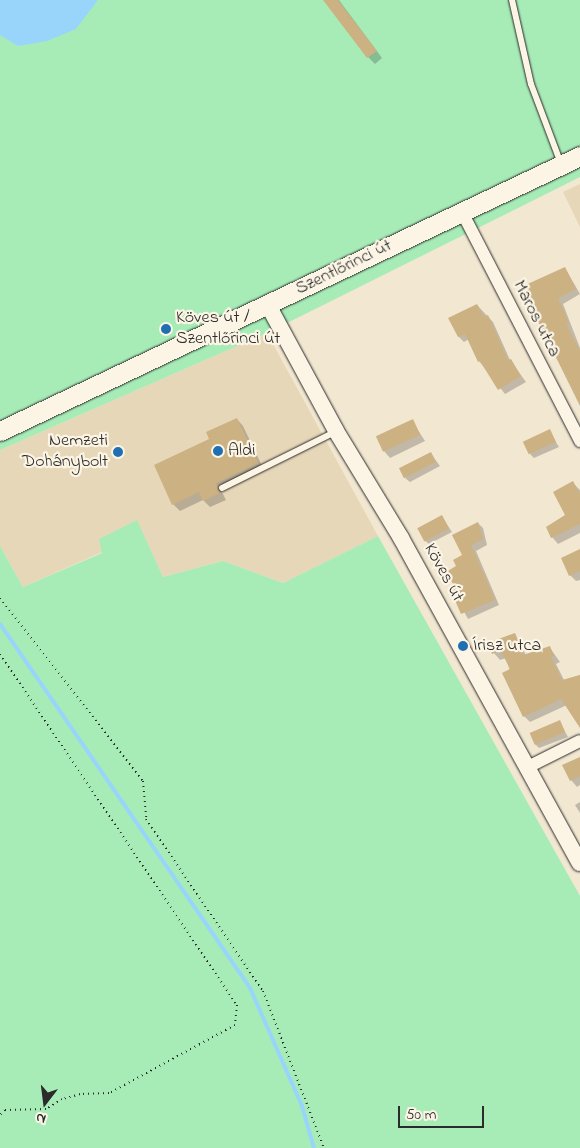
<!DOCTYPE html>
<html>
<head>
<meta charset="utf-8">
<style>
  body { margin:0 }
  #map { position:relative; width:580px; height:1148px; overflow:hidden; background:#f2e7d1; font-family:"Indie Flower",sans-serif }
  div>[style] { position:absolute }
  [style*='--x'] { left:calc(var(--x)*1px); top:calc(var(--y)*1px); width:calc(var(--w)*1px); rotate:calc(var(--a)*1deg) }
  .built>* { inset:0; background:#e7d7b9 }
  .green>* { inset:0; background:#a7ecb7 }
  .water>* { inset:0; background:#99d5fa }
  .shadow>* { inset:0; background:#0003 }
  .stream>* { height:4px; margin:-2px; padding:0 2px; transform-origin:2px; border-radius:2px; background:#99d5fa }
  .building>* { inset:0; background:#ccb182; transform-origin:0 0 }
  .path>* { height:2px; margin-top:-1px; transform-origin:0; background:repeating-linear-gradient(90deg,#2b2b2b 0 1px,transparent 0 5px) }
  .roads { filter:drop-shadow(0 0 1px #2b2b2b) drop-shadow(0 0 1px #2b2b2b) }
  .service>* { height:6px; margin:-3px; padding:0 3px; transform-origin:3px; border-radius:3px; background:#fcf5e5 }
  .minor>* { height:12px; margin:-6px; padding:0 6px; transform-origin:6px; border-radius:6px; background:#fcf5e5 }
  .tertiary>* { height:16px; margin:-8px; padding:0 8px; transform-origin:8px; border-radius:8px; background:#fcf5e5 }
  .secondary>* { height:19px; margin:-9.5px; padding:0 9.5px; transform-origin:9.5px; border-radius:9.5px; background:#fcf5e5 }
  .dots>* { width:14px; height:14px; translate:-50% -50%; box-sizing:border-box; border:2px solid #fcf5e5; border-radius:50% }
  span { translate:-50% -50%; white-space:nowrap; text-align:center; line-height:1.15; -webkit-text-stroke:4.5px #fcf5e5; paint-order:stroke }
  .street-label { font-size:18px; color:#2b2b2b }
  .poi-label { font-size:18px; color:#2b2b2b }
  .left { translate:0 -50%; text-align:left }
  .right { translate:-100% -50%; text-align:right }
  .north { position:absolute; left:20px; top:1078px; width:50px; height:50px; -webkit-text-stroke:4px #fcf5e5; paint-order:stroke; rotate:195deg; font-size:14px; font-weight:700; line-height:20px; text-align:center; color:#2b2b2b }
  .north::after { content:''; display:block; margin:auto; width:18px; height:22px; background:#2b2b2b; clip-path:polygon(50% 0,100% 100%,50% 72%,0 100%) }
  .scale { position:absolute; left:398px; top:1106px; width:86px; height:22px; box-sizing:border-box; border:2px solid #2b2b2b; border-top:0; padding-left:6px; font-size:15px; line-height:18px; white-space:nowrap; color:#2b2b2b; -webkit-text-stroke:4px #fcf5e5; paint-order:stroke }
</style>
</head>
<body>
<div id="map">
  <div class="built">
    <div style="clip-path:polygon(580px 184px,580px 227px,563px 192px)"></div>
    <div style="clip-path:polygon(267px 333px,378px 536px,283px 583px,223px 561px,163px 577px,137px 521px,102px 552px,23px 587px,0 546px,0 450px)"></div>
  </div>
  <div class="green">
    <div style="clip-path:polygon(0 0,580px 0,580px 177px,267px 333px,0 450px)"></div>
    <div style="clip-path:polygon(137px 520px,163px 577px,223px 561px,283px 583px,378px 536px,580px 896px,580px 1148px,0 1148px,0 546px,23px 587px,102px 553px,99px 539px)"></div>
  </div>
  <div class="water">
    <div style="clip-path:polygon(0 0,98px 0,76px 29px,47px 41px,18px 46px,0 35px)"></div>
  </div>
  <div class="shadow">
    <div style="clip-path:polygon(325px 0,339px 0,382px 58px,375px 64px,368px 57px)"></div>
    <div style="clip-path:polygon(565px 268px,580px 294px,563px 304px,580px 348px,580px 406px,522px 288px)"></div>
    <div style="clip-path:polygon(477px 305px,493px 322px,510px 360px,526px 382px,505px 394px,479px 361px,469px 339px,464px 342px,459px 337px,450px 319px)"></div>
    <div style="clip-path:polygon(237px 419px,243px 426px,264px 470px,221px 490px,226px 500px,210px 507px,203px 500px,180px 511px,173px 504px,211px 440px)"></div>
    <div style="clip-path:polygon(412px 421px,425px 441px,390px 458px,384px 451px)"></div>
    <div style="clip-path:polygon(549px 431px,559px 447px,534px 458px,530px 454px)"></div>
    <div style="clip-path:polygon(431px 454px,440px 466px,410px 482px,405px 478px)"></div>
    <div style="clip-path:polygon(573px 483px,580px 490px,580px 533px,558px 544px,552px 537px,567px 515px)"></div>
    <div style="clip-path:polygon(442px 517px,452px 532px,429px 544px,424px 540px)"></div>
    <div style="clip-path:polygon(478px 523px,483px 528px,487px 545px,476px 551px,499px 605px,468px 619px,452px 589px,456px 588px,458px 567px)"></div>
    <div style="clip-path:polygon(580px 551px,580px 580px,576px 581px,570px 575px)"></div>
    <div style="clip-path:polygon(515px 634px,526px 655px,550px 648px,560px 662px,556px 664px,564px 680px,580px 675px,580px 723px,567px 705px,530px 722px,524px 716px,506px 658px,500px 660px,494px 653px)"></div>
    <div style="clip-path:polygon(559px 721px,568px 737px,539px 748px,535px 744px)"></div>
    <div style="clip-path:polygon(580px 758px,580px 785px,577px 787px,571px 780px)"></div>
    <div style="clip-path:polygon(580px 802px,580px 813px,575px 805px)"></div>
  </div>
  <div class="stream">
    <div style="--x:0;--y:624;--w:442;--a:55.5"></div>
    <div style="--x:250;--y:988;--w:129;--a:66.2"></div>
    <div style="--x:302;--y:1106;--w:44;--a:74.1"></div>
  </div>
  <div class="building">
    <div style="clip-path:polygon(323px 0,338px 0,377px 51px,367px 58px)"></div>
    <div style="clip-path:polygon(565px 267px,576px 289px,558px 298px,569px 323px,566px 324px,580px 351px,580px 405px,521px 287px)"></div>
    <div style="clip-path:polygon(477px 304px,484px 317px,488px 315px,508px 360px,511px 359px,521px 376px,498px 390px,480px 361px,478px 362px,465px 334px,458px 337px,448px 318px)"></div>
    <div style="clip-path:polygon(237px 418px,258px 463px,216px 483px,220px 493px,203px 501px,199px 492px,172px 505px,154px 465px,209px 439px,206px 432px)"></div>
    <div style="left:413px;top:419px;width:17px;height:41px;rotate:65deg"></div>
    <div style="left:550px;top:429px;width:14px;height:30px;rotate:65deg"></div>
    <div style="left:431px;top:452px;width:11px;height:36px;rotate:63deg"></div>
    <div style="clip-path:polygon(573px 481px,580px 494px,580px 524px,551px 538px,546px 527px,565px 515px,553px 492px)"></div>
    <div style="left:442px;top:515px;width:15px;height:28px;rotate:62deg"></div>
    <div style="clip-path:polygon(478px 522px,483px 539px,471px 545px,495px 600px,461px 614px,450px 589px,455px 587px,446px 572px,456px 566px,453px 560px,462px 555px,452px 535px)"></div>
    <div style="clip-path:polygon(580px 549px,580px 571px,569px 576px,561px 558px)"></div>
    <div style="clip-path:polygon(515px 633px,523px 655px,550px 646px,554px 656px,551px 657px,562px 680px,580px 675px,580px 728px,561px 699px,523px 717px,502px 673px,510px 669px,501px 651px,492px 654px,488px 643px)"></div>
    <div style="left:560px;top:720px;width:13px;height:33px;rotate:67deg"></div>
    <div style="clip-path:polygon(580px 757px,580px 776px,570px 781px,562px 765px)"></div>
  </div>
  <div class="path">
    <div style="--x:0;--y:598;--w:232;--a:52"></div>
    <div style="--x:143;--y:781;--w:38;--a:85"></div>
    <div style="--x:146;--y:819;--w:208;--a:55.8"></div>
    <div style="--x:263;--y:991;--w:168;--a:68.8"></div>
    <div style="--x:0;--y:654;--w:424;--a:56"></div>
    <div style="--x:237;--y:1005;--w:20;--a:96"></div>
    <div style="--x:235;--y:1025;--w:143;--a:151.6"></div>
    <div style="--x:109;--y:1093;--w:29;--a:178"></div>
    <div style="--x:80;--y:1094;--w:19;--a:164"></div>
    <div style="--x:62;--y:1099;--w:19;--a:148"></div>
    <div style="--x:46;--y:1109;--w:41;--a:178.6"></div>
    <div style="--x:5;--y:1110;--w:7;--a:135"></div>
  </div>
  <div class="roads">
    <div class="service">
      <div style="--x:512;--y:0;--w:86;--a:77.3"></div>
      <div style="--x:531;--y:84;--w:85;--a:69.4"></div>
      <div style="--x:222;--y:488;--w:126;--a:-26.4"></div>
    </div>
    <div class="minor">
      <div style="--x:462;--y:212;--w:258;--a:62.7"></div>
      <div style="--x:526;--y:768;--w:60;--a:-26.6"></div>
    </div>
    <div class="tertiary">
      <div style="--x:268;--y:305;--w:143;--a:61.6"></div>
      <div style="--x:336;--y:431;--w:125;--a:58.7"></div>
      <div style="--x:401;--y:538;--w:371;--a:61.2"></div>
    </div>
    <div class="secondary">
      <div style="--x:0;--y:431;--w:642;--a:-25.37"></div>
    </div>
  </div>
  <div class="dots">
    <div style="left:166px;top:329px;background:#1f6fb2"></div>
    <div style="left:218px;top:451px;background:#1f6fb2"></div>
    <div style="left:118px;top:452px;background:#1f6fb2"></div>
    <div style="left:463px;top:646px;background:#1f6fb2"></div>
  </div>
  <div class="street-label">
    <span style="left:344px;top:268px;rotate:-26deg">Szentlőrinci út</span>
    <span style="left:536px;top:319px;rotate:63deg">Maros utca</span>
    <span style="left:443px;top:573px;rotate:61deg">Köves út</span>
  </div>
  <div class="poi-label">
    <span class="left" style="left:176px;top:329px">Köves út /<br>Szentlőrinci út</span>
    <span class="right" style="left:108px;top:452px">Nemzeti<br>Dohánybolt</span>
    <span class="left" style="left:228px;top:451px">Aldi</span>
    <span class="left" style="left:473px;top:646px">Írisz utca</span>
  </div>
  <div class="north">N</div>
  <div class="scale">50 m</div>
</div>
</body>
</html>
